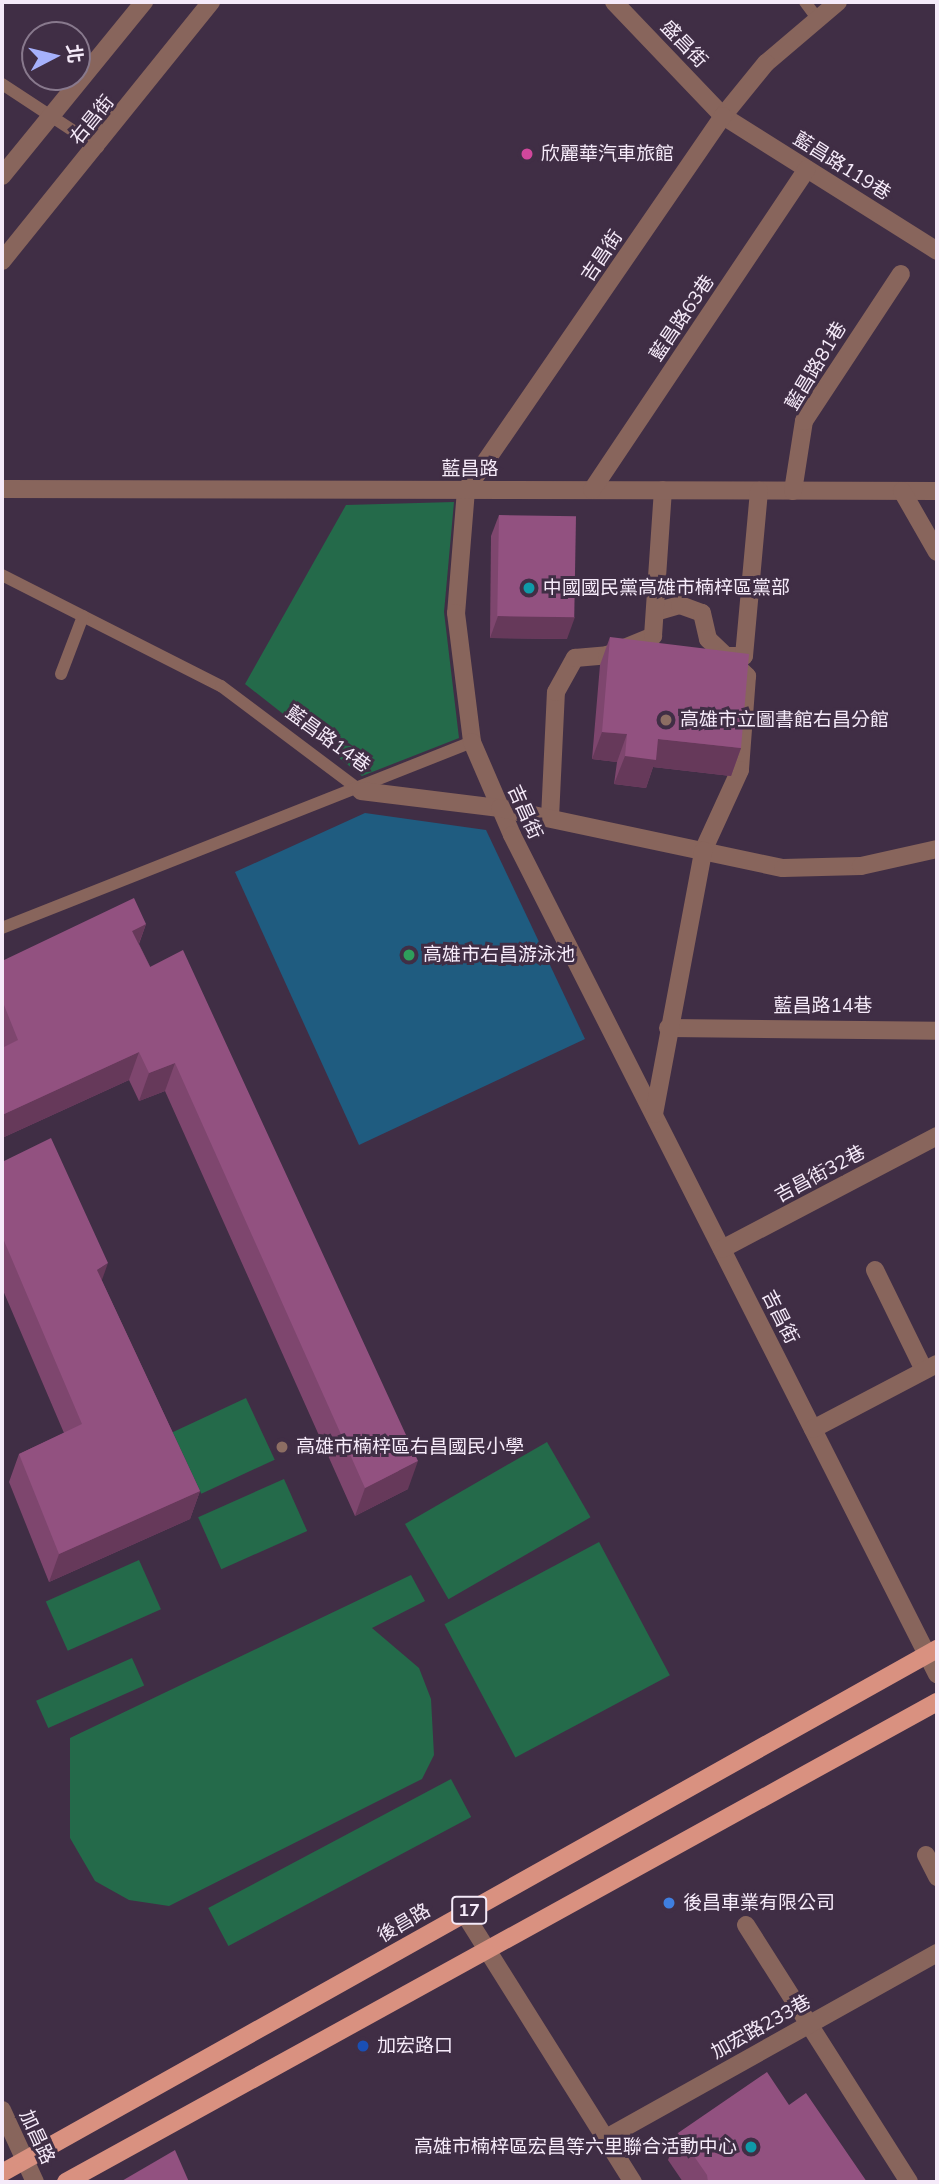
<!DOCTYPE html>
<html>
<head>
<meta charset="utf-8">
<style>
  body { margin:0 }
  #map { position:relative; width:939px; height:2184px; overflow:hidden; background:#402e45; font-family:Mulish,"Noto Sans TC",sans-serif }
  div>[style] { position:absolute }
  [style*='--x'] { left:calc(var(--x)*1px); top:calc(var(--y)*1px); width:calc(var(--w)*1px); rotate:calc(var(--a)*1deg) }
  .green>* { inset:0; background:#246a4a; transform-origin:0 0 }
  .water>* { inset:0; background:#1f5c80 }
  .service>* { height:12px; margin:-6px; padding:0 6px; transform-origin:6px; border-radius:6px; background:#88655c }
  .pedestrian>* { height:18px; margin:-9px; padding:0 9px; transform-origin:9px; border-radius:9px; background:#88655c }
  .minor>* { height:18px; margin:-9px; padding:0 9px; transform-origin:9px; border-radius:9px; background:#88655c }
  .tertiary>* { height:18px; margin:-9px; padding:0 9px; transform-origin:9px; border-radius:9px; background:#88655c }
  .primary>* { height:18px; margin:-9px; padding:0 9px; transform-origin:9px; border-radius:9px; background:#d99180 }
  .wall>* { inset:0; background:#7e466e }
  .shaded-wall>* { inset:0; background:#66395a }
  .building>* { inset:0; background:#925180; transform-origin:0 0 }
  .dots>* { width:19px; height:19px; translate:-50% -50%; box-sizing:border-box; border:4px solid #402e45; border-radius:50% }
  span { translate:-50% -50%; white-space:nowrap; text-align:center; line-height:1.15; -webkit-text-stroke:6px #402e45; paint-order:stroke }
  .shield-label span { padding:2px 5px; background:#402e45; border:2px solid; border-radius:5px; -webkit-text-stroke-width:0 }
  .shield-label { font-size:18px; color:#f5eaf9; font-weight:700 }
  .street-label { font-size:19px; color:#f5eaf9 }
  .poi-label { font-size:19px; color:#f5eaf9 }
  .left { translate:0 -50%; text-align:left }
  .right { translate:-100% -50%; text-align:right }
  .frame { position:absolute; inset:0; border:4px solid #f5eaf9; pointer-events:none }
  .north { position:absolute; left:21px; top:21px; width:70px; height:70px; box-sizing:border-box; background:#402e45; border:2px solid #88798d; border-radius:50%; rotate:83deg; font-size:19px; font-weight:700; line-height:28px; text-align:center; color:#f5eaf9 }
  .north::after { content:''; display:block; margin:auto; width:24px; height:32px; background:#a6b1fc; clip-path:polygon(50% 0,100% 100%,50% 72%,0 100%) }
</style>
</head>
<body>
<div id="map">
  <div class="green">
    <div style="clip-path:polygon(454px 502px,444px 612px,459px 738px,362px 776px,245px 684px,346px 505px)"></div>
    <div style="left:246px;top:1398px;width:68px;height:81px;rotate:65deg"></div>
    <div style="left:547px;top:1442px;width:87px;height:164px;rotate:60deg"></div>
    <div style="left:284px;top:1479px;width:57px;height:94px;rotate:66deg"></div>
    <div style="left:599px;top:1542px;width:151px;height:175px;rotate:62deg"></div>
    <div style="left:139px;top:1560px;width:54px;height:102px;rotate:66deg"></div>
    <div style="clip-path:polygon(411px 1575px,425px 1601px,372px 1628px,419px 1668px,431px 1699px,434px 1755px,422px 1779px,169px 1906px,129px 1900px,95px 1881px,70px 1838px,70px 1738px)"></div>
    <div style="left:132px;top:1658px;width:30px;height:105px;rotate:66deg"></div>
    <div style="left:451px;top:1779px;width:43px;height:275px;rotate:62deg"></div>
  </div>
  <div class="water">
    <div style="clip-path:polygon(365px 813px,486px 830px,585px 1039px,359px 1145px,235px 872px)"></div>
  </div>
  <div class="service">
    <div style="--x:805;--y:2;--w:21;--a:53"></div>
    <div style="--x:2;--y:84;--w:115;--a:33.3"></div>
    <div style="--x:2;--y:575;--w:246;--a:26.9"></div>
    <div style="--x:221;--y:686;--w:175;--a:36.9"></div>
    <div style="--x:61;--y:674;--w:62;--a:-69.2"></div>
    <div style="--x:2;--y:928;--w:505;--a:-21.59"></div>
  </div>
  <div class="pedestrian">
    <div style="--x:655;--y:612;--w:26;--a:-16"></div>
    <div style="--x:680;--y:605;--w:23;--a:20"></div>
    <div style="--x:702;--y:613;--w:27;--a:77"></div>
    <div style="--x:708;--y:639;--w:54;--a:43.5"></div>
    <div style="--x:747;--y:676;--w:94;--a:94.3"></div>
    <div style="--x:740;--y:770;--w:89;--a:114.6"></div>
    <div style="--x:550;--y:818;--w:126;--a:-87.3"></div>
    <div style="--x:556;--y:692;--w:39;--a:-61"></div>
    <div style="--x:575;--y:658;--w:32;--a:-5"></div>
    <div style="--x:607;--y:655;--w:50;--a:-22.4"></div>
    <div style="--x:653;--y:636;--w:146;--a:-86.1"></div>
  </div>
  <div class="minor">
    <div style="--x:614;--y:2;--w:158;--a:46.3"></div>
    <div style="--x:723;--y:116;--w:253;--a:32.2"></div>
    <div style="--x:838;--y:2;--w:94;--a:139.7"></div>
    <div style="--x:766;--y:63;--w:68;--a:129.1"></div>
    <div style="--x:723;--y:116;--w:454;--a:124.5"></div>
    <div style="--x:466;--y:490;--w:123;--a:94.6"></div>
    <div style="--x:456;--y:613;--w:130;--a:82.9"></div>
    <div style="--x:472;--y:742;--w:101;--a:66.7"></div>
    <div style="--x:512;--y:835;--w:941;--a:63.14"></div>
    <div style="--x:2;--y:489;--w:935;--a:0.12"></div>
    <div style="--x:592;--y:490;--w:386;--a:-56.2"></div>
    <div style="--x:793;--y:491;--w:71;--a:-81.1"></div>
    <div style="--x:804;--y:421;--w:176;--a:-56.6"></div>
    <div style="--x:902;--y:491;--w:70;--a:60.2"></div>
    <div style="--x:724;--y:656;--w:20;--a:0"></div>
    <div style="--x:744;--y:656;--w:166;--a:-84.8"></div>
    <div style="--x:361;--y:791;--w:140;--a:7"></div>
    <div style="--x:500;--y:808;--w:289;--a:12"></div>
    <div style="--x:783;--y:868;--w:78;--a:-1.5"></div>
    <div style="--x:861;--y:866;--w:78;--a:-12.6"></div>
    <div style="--x:668;--y:1028;--w:269;--a:0.6"></div>
    <div style="--x:654;--y:1114;--w:268;--a:-79.4"></div>
    <div style="--x:722;--y:1249;--w:243;--a:-27.7"></div>
    <div style="--x:875;--y:1270;--w:111;--a:63.9"></div>
    <div style="--x:813;--y:1429;--w:140;--a:-27.7"></div>
    <div style="--x:926;--y:1855;--w:25;--a:63"></div>
    <div style="--x:464;--y:1913;--w:318;--a:57.9"></div>
    <div style="--x:746;--y:1925;--w:304;--a:57.6"></div>
    <div style="--x:606;--y:2138;--w:379;--a:-29.2"></div>
  </div>
  <div class="tertiary">
    <div style="--x:2;--y:176;--w:225;--a:-50.8"></div>
    <div style="--x:2;--y:261;--w:333;--a:-51.1"></div>
    <div style="--x:2;--y:2110;--w:79;--a:65.4"></div>
  </div>
  <div class="primary">
    <div style="--x:2;--y:2173;--w:1072;--a:-29.27"></div>
    <div style="--x:66;--y:2182;--w:995;--a:-28.86"></div>
  </div>
  <div class="wall">
    <div style="clip-path:polygon(499px 515px,567px 639px,490px 638px,491px 536px)"></div>
    <div style="clip-path:polygon(610px 637px,741px 748px,731px 776px,653px 767px,646px 788px,614px 784px,617px 762px,592px 759px,600px 665px)"></div>
    <div style="clip-path:polygon(146px 924px,139px 944px,408px 1489px,355px 1516px,165px 1091px,139px 1101px,129px 1080px,2px 1138px,2px 961px)"></div>
    <div style="clip-path:polygon(2px 1162px,102px 1281px,200px 1491px,190px 1519px,49px 1582px,9px 1482px,19px 1454px,64px 1433px,2px 1288px)"></div>
    <div style="clip-path:polygon(789px 2105px,867px 2182px,683px 2182px,668px 2160px,678px 2133px)"></div>
  </div>
  <div class="shaded-wall">
    <div style="clip-path:polygon(498px 616px,575px 617px,567px 639px,490px 638px)"></div>
    <div style="clip-path:polygon(602px 732px,627px 734px,617px 762px,592px 759px)"></div>
    <div style="clip-path:polygon(658px 739px,741px 748px,731px 776px,653px 767px,646px 788px,614px 784px,625px 756px)"></div>
    <div style="clip-path:polygon(146px 924px,136px 951px,132px 931px)"></div>
    <div style="clip-path:polygon(139px 1052px,129px 1080px,2px 1138px,2px 1115px)"></div>
    <div style="clip-path:polygon(175px 1063px,165px 1091px,139px 1101px,149px 1073px)"></div>
    <div style="clip-path:polygon(108px 1263px,98px 1291px,97px 1270px)"></div>
    <div style="clip-path:polygon(418px 1461px,408px 1489px,355px 1516px,365px 1488px)"></div>
    <div style="clip-path:polygon(200px 1491px,190px 1519px,49px 1582px,59px 1554px)"></div>
  </div>
  <div class="building">
    <div style="left:499px;top:515px;width:77px;height:101px;rotate:1deg"></div>
    <div style="clip-path:polygon(610px 637px,749px 654px,741px 748px,658px 739px,656px 760px,625px 756px,627px 734px,602px 732px)"></div>
    <div style="clip-path:polygon(134px 898px,146px 924px,132px 931px,150px 967px,183px 950px,418px 1461px,365px 1488px,175px 1063px,149px 1073px,139px 1052px,2px 1115px,2px 1048px,18px 1040px,2px 1000px,2px 961px)"></div>
    <div style="clip-path:polygon(51px 1138px,108px 1263px,97px 1270px,200px 1491px,59px 1554px,19px 1454px,82px 1424px,2px 1236px,2px 1162px)"></div>
    <div style="clip-path:polygon(767px 2072px,789px 2105px,806px 2093px,867px 2182px,708px 2182px,707px 2175px,678px 2133px)"></div>
    <div style="clip-path:polygon(175px 2150px,189px 2182px,120px 2182px)"></div>
  </div>
  <div class="dots">
    <div style="left:527px;top:154px;background:#d1479c"></div>
    <div style="left:529px;top:588px;background:#0f9aa8"></div>
    <div style="left:666px;top:720px;background:#8d6e63"></div>
    <div style="left:409px;top:955px;background:#2e9e5b"></div>
    <div style="left:282px;top:1447px;background:#8d6e63"></div>
    <div style="left:669px;top:1903px;background:#3f7fe0"></div>
    <div style="left:363px;top:2046px;background:#1a4fb4"></div>
    <div style="left:751px;top:2147px;background:#0f9aa8"></div>
  </div>
  <div class="shield-label">
    <span style="left:469px;top:1910px">17</span>
  </div>
  <div class="street-label">
    <span style="left:684px;top:44px;rotate:46deg">盛昌街</span>
    <span style="left:92px;top:120px;rotate:-51deg">右昌街</span>
    <span style="left:842px;top:166px;rotate:32deg">藍昌路119巷</span>
    <span style="left:602px;top:256px;rotate:-56deg">吉昌街</span>
    <span style="left:682px;top:318px;rotate:-56deg">藍昌路63巷</span>
    <span style="left:816px;top:366px;rotate:-59deg">藍昌路81巷</span>
    <span style="left:470px;top:469px">藍昌路</span>
    <span style="left:328px;top:739px;rotate:36deg">藍昌路14巷</span>
    <span style="left:525px;top:812px;rotate:66deg">吉昌街</span>
    <span style="left:823px;top:1006px">藍昌路14巷</span>
    <span style="left:820px;top:1174px;rotate:-28deg">吉昌街32巷</span>
    <span style="left:780px;top:1317px;rotate:63deg">吉昌街</span>
    <span style="left:404px;top:1923px;rotate:-30deg">後昌路</span>
    <span style="left:761px;top:2027px;rotate:-29deg">加宏路233巷</span>
    <span style="left:37px;top:2137px;rotate:65deg">加昌路</span>
  </div>
  <div class="poi-label">
    <span class="left" style="left:541px;top:154px">欣麗華汽車旅館</span>
    <span class="left" style="left:543px;top:588px">中國國民黨高雄市楠梓區黨部</span>
    <span class="left" style="left:680px;top:720px">高雄市立圖書館右昌分館</span>
    <span class="left" style="left:423px;top:955px">高雄市右昌游泳池</span>
    <span class="left" style="left:296px;top:1447px">高雄市楠梓區右昌國民小學</span>
    <span class="left" style="left:683px;top:1903px">後昌車業有限公司</span>
    <span class="left" style="left:377px;top:2046px">加宏路口</span>
    <span class="right" style="left:737px;top:2147px">高雄市楠梓區宏昌等六里聯合活動中心</span>
  </div>
  <div class="frame"></div>
  <div class="north">北</div>
</div>
</body>
</html>
